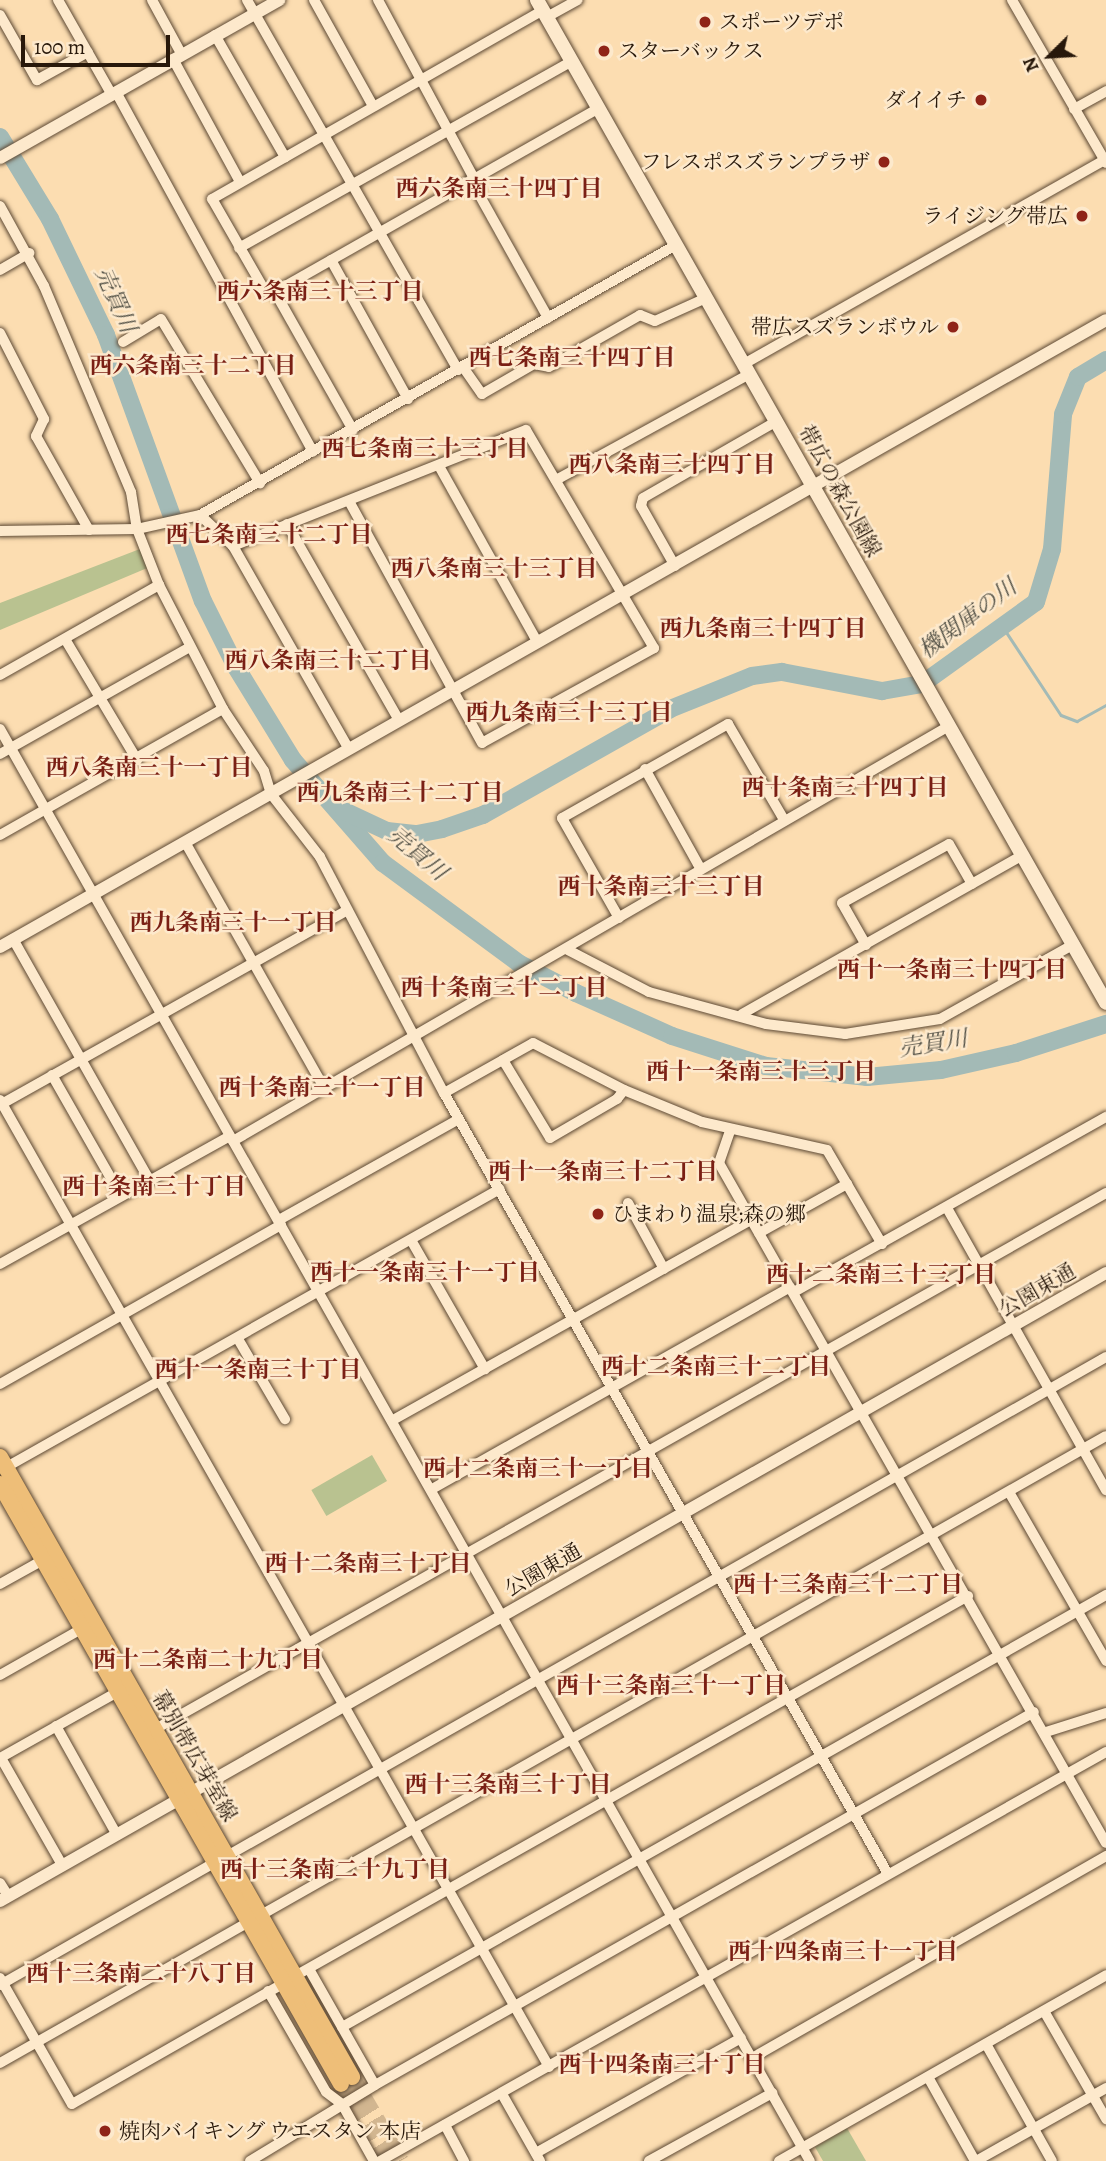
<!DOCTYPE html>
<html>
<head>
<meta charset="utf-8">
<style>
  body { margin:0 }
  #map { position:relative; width:1106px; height:2161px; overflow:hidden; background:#fcddb1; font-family:Alegreya,"Noto Serif JP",serif }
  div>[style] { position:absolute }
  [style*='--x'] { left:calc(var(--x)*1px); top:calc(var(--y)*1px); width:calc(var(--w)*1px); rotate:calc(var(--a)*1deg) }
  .green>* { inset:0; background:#b9c290; transform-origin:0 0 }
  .stream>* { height:2.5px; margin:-1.25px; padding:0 1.25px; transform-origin:1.25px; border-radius:1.25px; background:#a3bab6 }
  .river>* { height:18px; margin:-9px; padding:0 9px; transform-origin:9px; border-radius:9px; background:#a3bab6 }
  .primary-tunnel>* { height:16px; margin-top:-8px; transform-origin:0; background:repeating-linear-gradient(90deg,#d2b690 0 16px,transparent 0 24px) }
  .roads { filter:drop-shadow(0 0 2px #5d4934) drop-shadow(0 0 2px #5d4934) }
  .minor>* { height:10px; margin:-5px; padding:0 5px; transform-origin:5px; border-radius:5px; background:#fde9cc }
  .tertiary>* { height:12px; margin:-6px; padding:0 6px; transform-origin:6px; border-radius:6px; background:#fde9cc }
  .secondary>* { height:14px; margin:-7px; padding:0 7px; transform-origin:7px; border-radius:7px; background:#fde9cc }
  .primary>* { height:16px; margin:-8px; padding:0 8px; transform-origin:8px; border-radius:8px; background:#eebe78 }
  .dots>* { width:19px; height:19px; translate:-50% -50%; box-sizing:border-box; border:4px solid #fde9cc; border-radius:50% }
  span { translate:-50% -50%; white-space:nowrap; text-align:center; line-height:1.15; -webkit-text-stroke:5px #fde9cc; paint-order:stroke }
  .poi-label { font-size:21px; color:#28180a }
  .left { translate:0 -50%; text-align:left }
  .right { translate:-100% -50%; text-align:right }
  .street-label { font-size:21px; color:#28180a }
  .neighbourhood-label { font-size:23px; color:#7a1f14; font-weight:700 }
  .water-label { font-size:23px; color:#535146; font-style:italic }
  .north { position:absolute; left:1015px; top:21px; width:70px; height:70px; -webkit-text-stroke:5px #fde9cc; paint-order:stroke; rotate:246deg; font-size:19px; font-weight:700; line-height:28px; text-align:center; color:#28180a }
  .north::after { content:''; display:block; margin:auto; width:24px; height:32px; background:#28180a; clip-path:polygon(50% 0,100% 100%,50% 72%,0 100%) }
  .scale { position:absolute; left:21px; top:35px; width:149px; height:32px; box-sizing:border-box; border:4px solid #28180a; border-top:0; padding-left:9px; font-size:21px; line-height:24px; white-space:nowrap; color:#28180a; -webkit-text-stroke:5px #fde9cc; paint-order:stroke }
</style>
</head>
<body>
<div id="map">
  <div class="green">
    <div style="clip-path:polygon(145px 547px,152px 566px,0 630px,0 603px)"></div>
    <div style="left:372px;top:1455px;width:30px;height:70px;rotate:60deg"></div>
    <div style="clip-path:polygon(847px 2128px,866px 2161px,823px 2161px,815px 2147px)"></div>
  </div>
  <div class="stream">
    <div style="--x:1003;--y:627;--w:105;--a:56.6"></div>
    <div style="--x:1061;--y:715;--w:17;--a:21"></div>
    <div style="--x:1077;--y:721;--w:33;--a:-29"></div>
  </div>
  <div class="river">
    <div style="--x:0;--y:137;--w:96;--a:58.6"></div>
    <div style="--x:50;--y:219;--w:129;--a:64.2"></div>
    <div style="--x:106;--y:335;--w:283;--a:70"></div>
    <div style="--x:203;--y:601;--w:74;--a:63.4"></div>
    <div style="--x:236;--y:667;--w:109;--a:58.5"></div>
    <div style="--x:293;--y:760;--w:137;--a:48.9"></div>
    <div style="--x:383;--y:863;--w:170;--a:36.4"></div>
    <div style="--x:520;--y:964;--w:63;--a:27.4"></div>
    <div style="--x:576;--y:993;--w:105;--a:24.1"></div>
    <div style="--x:672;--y:1036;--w:99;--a:17.7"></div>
    <div style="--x:766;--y:1066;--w:102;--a:6.2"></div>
    <div style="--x:867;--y:1077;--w:74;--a:-5.4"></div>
    <div style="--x:941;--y:1070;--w:77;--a:-12.8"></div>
    <div style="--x:1016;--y:1053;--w:95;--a:-17.9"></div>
    <div style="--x:344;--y:811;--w:47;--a:24.9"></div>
    <div style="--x:387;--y:831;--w:30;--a:6"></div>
    <div style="--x:417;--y:834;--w:25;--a:-11"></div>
    <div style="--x:442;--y:829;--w:43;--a:-18.9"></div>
    <div style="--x:483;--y:815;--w:215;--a:-29.5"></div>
    <div style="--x:670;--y:709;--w:88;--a:-21.9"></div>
    <div style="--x:752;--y:676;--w:30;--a:-8"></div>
    <div style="--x:782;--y:672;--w:102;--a:10.8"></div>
    <div style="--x:882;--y:691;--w:41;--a:-9.9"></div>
    <div style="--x:922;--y:684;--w:140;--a:-35.7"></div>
    <div style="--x:1036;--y:602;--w:55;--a:-73.2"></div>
    <div style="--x:1052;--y:549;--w:135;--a:-85.3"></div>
    <div style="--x:1063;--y:414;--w:40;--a:-68"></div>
    <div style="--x:1078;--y:377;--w:33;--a:-31"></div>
  </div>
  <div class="primary-tunnel">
    <div style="--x:352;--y:2077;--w:97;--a:59.7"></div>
    <div style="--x:341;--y:2084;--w:89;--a:59.7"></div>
  </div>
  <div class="roads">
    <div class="minor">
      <div style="--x:58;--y:0;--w:109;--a:60.4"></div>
      <div style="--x:152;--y:0;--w:63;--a:61.4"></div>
      <div style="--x:247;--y:0;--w:426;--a:60.3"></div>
      <div style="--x:314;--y:0;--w:121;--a:60.9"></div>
      <div style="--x:378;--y:0;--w:202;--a:61.7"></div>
      <div style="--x:1012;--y:0;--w:188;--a:60"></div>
      <div style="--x:0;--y:15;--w:75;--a:60.4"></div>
      <div style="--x:37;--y:80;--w:58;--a:-28.8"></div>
      <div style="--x:547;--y:17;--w:35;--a:-29"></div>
      <div style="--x:215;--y:35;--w:141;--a:60.2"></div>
      <div style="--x:173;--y:59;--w:140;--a:61.4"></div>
      <div style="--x:116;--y:92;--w:410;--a:61.3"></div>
      <div style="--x:1074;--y:109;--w:37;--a:-29"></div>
      <div style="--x:471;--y:180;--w:158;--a:60.8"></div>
      <div style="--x:0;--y:206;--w:91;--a:61.2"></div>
      <div style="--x:44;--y:286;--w:224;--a:67.1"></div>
      <div style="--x:131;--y:492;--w:37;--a:81"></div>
      <div style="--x:137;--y:529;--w:60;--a:68.6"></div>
      <div style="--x:159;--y:585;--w:140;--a:62.7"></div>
      <div style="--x:223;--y:709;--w:74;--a:56.5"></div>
      <div style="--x:264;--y:771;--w:24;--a:73"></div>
      <div style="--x:271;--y:794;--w:80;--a:52.1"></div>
      <div style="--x:320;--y:857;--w:267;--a:62.3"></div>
      <div style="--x:444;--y:1093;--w:898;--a:60.38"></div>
      <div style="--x:239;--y:248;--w:382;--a:-29.3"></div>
      <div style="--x:331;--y:260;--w:159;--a:61"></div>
      <div style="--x:0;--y:270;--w:34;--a:-30"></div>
      <div style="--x:275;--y:292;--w:10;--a:-174"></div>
      <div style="--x:265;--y:291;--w:106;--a:-119.9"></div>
      <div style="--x:212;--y:199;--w:381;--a:-29.7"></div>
      <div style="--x:0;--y:333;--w:97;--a:62.9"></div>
      <div style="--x:44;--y:419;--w:19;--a:115"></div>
      <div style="--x:36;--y:436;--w:108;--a:60.6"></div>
      <div style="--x:123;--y:342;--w:44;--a:-31.2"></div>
      <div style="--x:161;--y:319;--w:192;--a:58.9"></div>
      <div style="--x:744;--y:364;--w:414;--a:-29.5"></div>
      <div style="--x:463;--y:367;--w:33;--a:55"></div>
      <div style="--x:482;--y:394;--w:60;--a:-30"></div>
      <div style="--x:534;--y:364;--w:15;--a:11"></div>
      <div style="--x:549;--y:367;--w:105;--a:-29.7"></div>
      <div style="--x:640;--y:315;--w:16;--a:22"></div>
      <div style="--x:655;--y:321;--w:56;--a:-24.3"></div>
      <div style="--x:353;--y:430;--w:159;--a:-119.5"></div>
      <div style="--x:275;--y:292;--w:373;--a:-29.6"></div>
      <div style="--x:439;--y:466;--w:201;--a:60.8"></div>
      <div style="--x:556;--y:480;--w:221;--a:-28.7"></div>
      <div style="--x:200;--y:515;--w:45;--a:43.2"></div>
      <div style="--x:233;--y:546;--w:315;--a:-21.6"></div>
      <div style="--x:526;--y:430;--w:253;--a:59.6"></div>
      <div style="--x:654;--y:648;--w:196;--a:151.1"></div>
      <div style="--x:482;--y:743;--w:276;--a:-118.8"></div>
      <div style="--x:287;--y:524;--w:226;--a:60.3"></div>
      <div style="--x:0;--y:531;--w:137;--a:-0.8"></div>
      <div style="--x:137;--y:529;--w:65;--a:-12.5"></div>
      <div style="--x:200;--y:515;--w:547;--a:-29.56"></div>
      <div style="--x:233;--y:546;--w:234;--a:60.3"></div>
      <div style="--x:675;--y:566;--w:69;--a:-119.5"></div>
      <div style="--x:641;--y:506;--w:8;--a:-76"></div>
      <div style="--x:643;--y:498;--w:155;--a:-29.9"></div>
      <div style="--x:65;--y:639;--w:141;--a:59.2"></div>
      <div style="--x:0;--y:675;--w:183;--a:-29.5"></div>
      <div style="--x:0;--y:729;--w:1645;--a:60.51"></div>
      <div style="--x:0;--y:754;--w:218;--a:-29.4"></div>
      <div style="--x:645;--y:769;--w:113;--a:60.9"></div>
      <div style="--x:0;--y:835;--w:256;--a:-29.5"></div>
      <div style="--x:185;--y:842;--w:283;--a:60.5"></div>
      <div style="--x:619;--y:918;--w:115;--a:-119.7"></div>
      <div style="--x:562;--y:818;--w:191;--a:-29.5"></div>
      <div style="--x:728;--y:724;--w:111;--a:59.7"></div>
      <div style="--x:13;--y:939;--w:278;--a:60.5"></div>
      <div style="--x:866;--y:945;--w:48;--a:-119.7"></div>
      <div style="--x:842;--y:903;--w:122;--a:-28.9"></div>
      <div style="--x:949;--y:844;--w:46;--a:60.1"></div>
      <div style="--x:568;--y:950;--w:91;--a:27.4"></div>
      <div style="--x:649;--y:992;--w:121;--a:15.3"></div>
      <div style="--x:766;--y:1024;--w:80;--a:7.2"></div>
      <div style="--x:845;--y:1034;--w:96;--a:-9"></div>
      <div style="--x:940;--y:1019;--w:154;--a:-29.2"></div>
      <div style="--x:742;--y:1014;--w:323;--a:-29.5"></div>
      <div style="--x:503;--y:1060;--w:91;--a:58.9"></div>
      <div style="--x:550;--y:1138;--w:78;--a:-30.2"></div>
      <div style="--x:617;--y:1099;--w:11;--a:-52"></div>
      <div style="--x:52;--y:1075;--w:139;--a:60.3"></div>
      <div style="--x:444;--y:1093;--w:102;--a:-29.3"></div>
      <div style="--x:533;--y:1043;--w:102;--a:27.3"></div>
      <div style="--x:624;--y:1090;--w:84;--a:22.3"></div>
      <div style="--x:702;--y:1122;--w:128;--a:12.6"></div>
      <div style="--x:827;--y:1150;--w:109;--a:59.7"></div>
      <div style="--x:0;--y:1100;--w:1112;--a:60.41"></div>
      <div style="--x:0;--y:1105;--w:398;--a:-29.3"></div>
      <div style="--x:730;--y:1131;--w:34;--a:109"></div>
      <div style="--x:719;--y:1163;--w:782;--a:60.36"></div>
      <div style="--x:233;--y:1141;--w:828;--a:-30.1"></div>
      <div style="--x:628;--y:1203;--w:75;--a:61.4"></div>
      <div style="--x:947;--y:1208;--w:324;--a:60.6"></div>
      <div style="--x:279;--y:1220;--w:206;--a:-29.3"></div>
      <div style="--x:759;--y:1233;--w:101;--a:-29.1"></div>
      <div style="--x:411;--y:1240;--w:149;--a:60.2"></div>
      <div style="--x:0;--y:1264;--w:263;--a:-29.1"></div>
      <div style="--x:794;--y:1292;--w:358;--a:-29.3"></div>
      <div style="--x:238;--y:1339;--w:93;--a:59.6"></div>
      <div style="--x:0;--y:1384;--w:323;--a:-29.5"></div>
      <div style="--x:393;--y:1420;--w:410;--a:-29.2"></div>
      <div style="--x:3;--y:1469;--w:570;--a:-29.4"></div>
      <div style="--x:432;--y:1489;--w:411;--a:-29.4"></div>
      <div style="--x:1009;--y:1492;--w:195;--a:60.1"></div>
      <div style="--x:0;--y:1584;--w:49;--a:-29.2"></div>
      <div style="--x:0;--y:1675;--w:98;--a:-29.5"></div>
      <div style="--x:56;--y:1726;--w:125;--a:60.8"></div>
      <div style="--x:152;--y:1731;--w:1095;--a:-29.42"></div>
      <div style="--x:1046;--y:1732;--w:63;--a:-17.6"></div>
      <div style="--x:0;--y:1758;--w:139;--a:-29.3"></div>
      <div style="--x:1;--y:1758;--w:123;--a:60.3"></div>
      <div style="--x:227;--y:1856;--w:1011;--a:-29.58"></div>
      <div style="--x:0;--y:1883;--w:15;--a:58"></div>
      <div style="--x:309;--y:1969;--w:133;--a:60.4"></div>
      <div style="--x:295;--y:1976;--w:773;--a:-29.45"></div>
      <div style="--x:0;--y:1978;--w:145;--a:60.3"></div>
      <div style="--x:72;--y:2104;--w:242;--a:-29.7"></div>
      <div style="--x:0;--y:1985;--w:246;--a:-29.7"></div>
      <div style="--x:268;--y:1991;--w:116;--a:60.1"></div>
      <div style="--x:326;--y:2092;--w:20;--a:37"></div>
      <div style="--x:342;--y:2104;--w:65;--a:60.7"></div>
      <div style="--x:1044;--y:2011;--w:125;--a:60.1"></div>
      <div style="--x:342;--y:2027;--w:878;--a:-29.49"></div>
      <div style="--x:986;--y:2044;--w:134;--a:60.6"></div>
      <div style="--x:752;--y:2058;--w:408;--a:-29.7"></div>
      <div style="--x:0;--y:2063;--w:1271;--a:-29.55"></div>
      <div style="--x:928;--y:2077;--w:96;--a:60.8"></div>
      <div style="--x:502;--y:2094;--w:77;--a:60.4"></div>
      <div style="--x:445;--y:2125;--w:41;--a:62.2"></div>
      <div style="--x:536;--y:2153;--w:235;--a:-29.3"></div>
      <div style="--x:250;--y:2161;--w:146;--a:-31.3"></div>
      <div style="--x:375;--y:2085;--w:757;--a:-29.51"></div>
      <div style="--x:380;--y:2161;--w:833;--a:-29.4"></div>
      <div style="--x:649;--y:2161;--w:141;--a:-28.9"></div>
      <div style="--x:779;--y:2161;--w:376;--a:-29.6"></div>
      <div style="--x:976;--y:2161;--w:149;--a:-29.3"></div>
    </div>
    <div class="tertiary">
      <div style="--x:0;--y:158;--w:321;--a:-29.5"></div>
      <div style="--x:0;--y:947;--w:1271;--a:-29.55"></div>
      <div style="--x:0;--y:1901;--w:1272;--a:-29.59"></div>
    </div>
    <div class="secondary">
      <div style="--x:537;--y:0;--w:1153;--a:60.43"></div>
    </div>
    <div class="primary">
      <div style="--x:0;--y:1457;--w:713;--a:60.41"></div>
      <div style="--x:0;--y:1484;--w:690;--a:60.39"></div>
    </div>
  </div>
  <div class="dots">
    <div style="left:705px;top:22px;background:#8f2418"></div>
    <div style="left:604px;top:51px;background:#8f2418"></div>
    <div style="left:981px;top:100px;background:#8f2418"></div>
    <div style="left:884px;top:162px;background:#8f2418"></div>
    <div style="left:1082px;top:216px;background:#8f2418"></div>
    <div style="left:953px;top:327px;background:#8f2418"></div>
    <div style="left:598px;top:1214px;background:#8f2418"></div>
    <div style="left:105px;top:2131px;background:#8f2418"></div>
  </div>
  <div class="poi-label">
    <span class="left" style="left:719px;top:22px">スポーツデポ</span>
    <span class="left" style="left:618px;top:51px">スターバックス</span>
    <span class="right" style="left:967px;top:100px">ダイイチ</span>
    <span class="right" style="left:870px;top:162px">フレスポスズランプラザ</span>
    <span class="right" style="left:1068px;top:216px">ライジング帯広</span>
    <span class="right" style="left:939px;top:327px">帯広スズランボウル</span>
    <span class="left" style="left:612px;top:1214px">ひまわり温泉;森の郷</span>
    <span class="left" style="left:119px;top:2131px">焼肉バイキング ウエスタン 本店</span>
  </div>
  <div class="street-label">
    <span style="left:840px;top:491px;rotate:61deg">帯広の森公園線</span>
    <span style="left:1037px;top:1290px;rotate:-30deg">公園東通</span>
    <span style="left:543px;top:1570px;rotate:-30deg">公園東通</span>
    <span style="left:195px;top:1756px;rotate:60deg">幕別帯広芽室線</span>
  </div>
  <div class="neighbourhood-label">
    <span style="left:499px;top:189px">西六条南三十四丁目</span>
    <span style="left:320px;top:292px">西六条南三十三丁目</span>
    <span style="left:572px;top:358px">西七条南三十四丁目</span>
    <span style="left:193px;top:366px">西六条南三十二丁目</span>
    <span style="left:425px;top:449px">西七条南三十三丁目</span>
    <span style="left:672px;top:465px">西八条南三十四丁目</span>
    <span style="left:269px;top:535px">西七条南三十二丁目</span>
    <span style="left:494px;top:569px">西八条南三十三丁目</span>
    <span style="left:763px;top:629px">西九条南三十四丁目</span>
    <span style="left:328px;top:661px">西八条南三十二丁目</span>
    <span style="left:569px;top:713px">西九条南三十三丁目</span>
    <span style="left:149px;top:768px">西八条南三十一丁目</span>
    <span style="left:845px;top:788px">西十条南三十四丁目</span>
    <span style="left:400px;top:793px">西九条南三十二丁目</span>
    <span style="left:661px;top:887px">西十条南三十三丁目</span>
    <span style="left:233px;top:923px">西九条南三十一丁目</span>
    <span style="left:952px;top:970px">西十一条南三十四丁目</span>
    <span style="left:504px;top:988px">西十条南三十二丁目</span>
    <span style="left:761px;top:1072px">西十一条南三十三丁目</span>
    <span style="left:322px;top:1088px">西十条南三十一丁目</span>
    <span style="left:603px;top:1172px">西十一条南三十二丁目</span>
    <span style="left:154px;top:1187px">西十条南三十丁目</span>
    <span style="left:425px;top:1273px">西十一条南三十一丁目</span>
    <span style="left:881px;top:1275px">西十二条南三十三丁目</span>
    <span style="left:716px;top:1367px">西十二条南三十二丁目</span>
    <span style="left:258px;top:1370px">西十一条南三十丁目</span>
    <span style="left:538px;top:1469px">西十二条南三十一丁目</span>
    <span style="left:368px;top:1564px">西十二条南三十丁目</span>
    <span style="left:848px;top:1585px">西十三条南三十二丁目</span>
    <span style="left:208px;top:1660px">西十二条南二十九丁目</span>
    <span style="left:671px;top:1686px">西十三条南三十一丁目</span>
    <span style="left:508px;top:1785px">西十三条南三十丁目</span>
    <span style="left:335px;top:1870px">西十三条南二十九丁目</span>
    <span style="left:843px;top:1952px">西十四条南三十一丁目</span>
    <span style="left:141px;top:1974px">西十三条南二十八丁目</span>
    <span style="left:662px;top:2065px">西十四条南三十丁目</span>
  </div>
  <div class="water-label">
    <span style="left:115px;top:300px;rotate:66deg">売買川</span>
    <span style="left:968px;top:619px;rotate:-37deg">機関庫の川</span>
    <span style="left:417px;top:854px;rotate:40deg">売買川</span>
    <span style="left:933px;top:1044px;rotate:-9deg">売買川</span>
  </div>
  <div class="north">N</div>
  <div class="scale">100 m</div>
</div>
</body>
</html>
